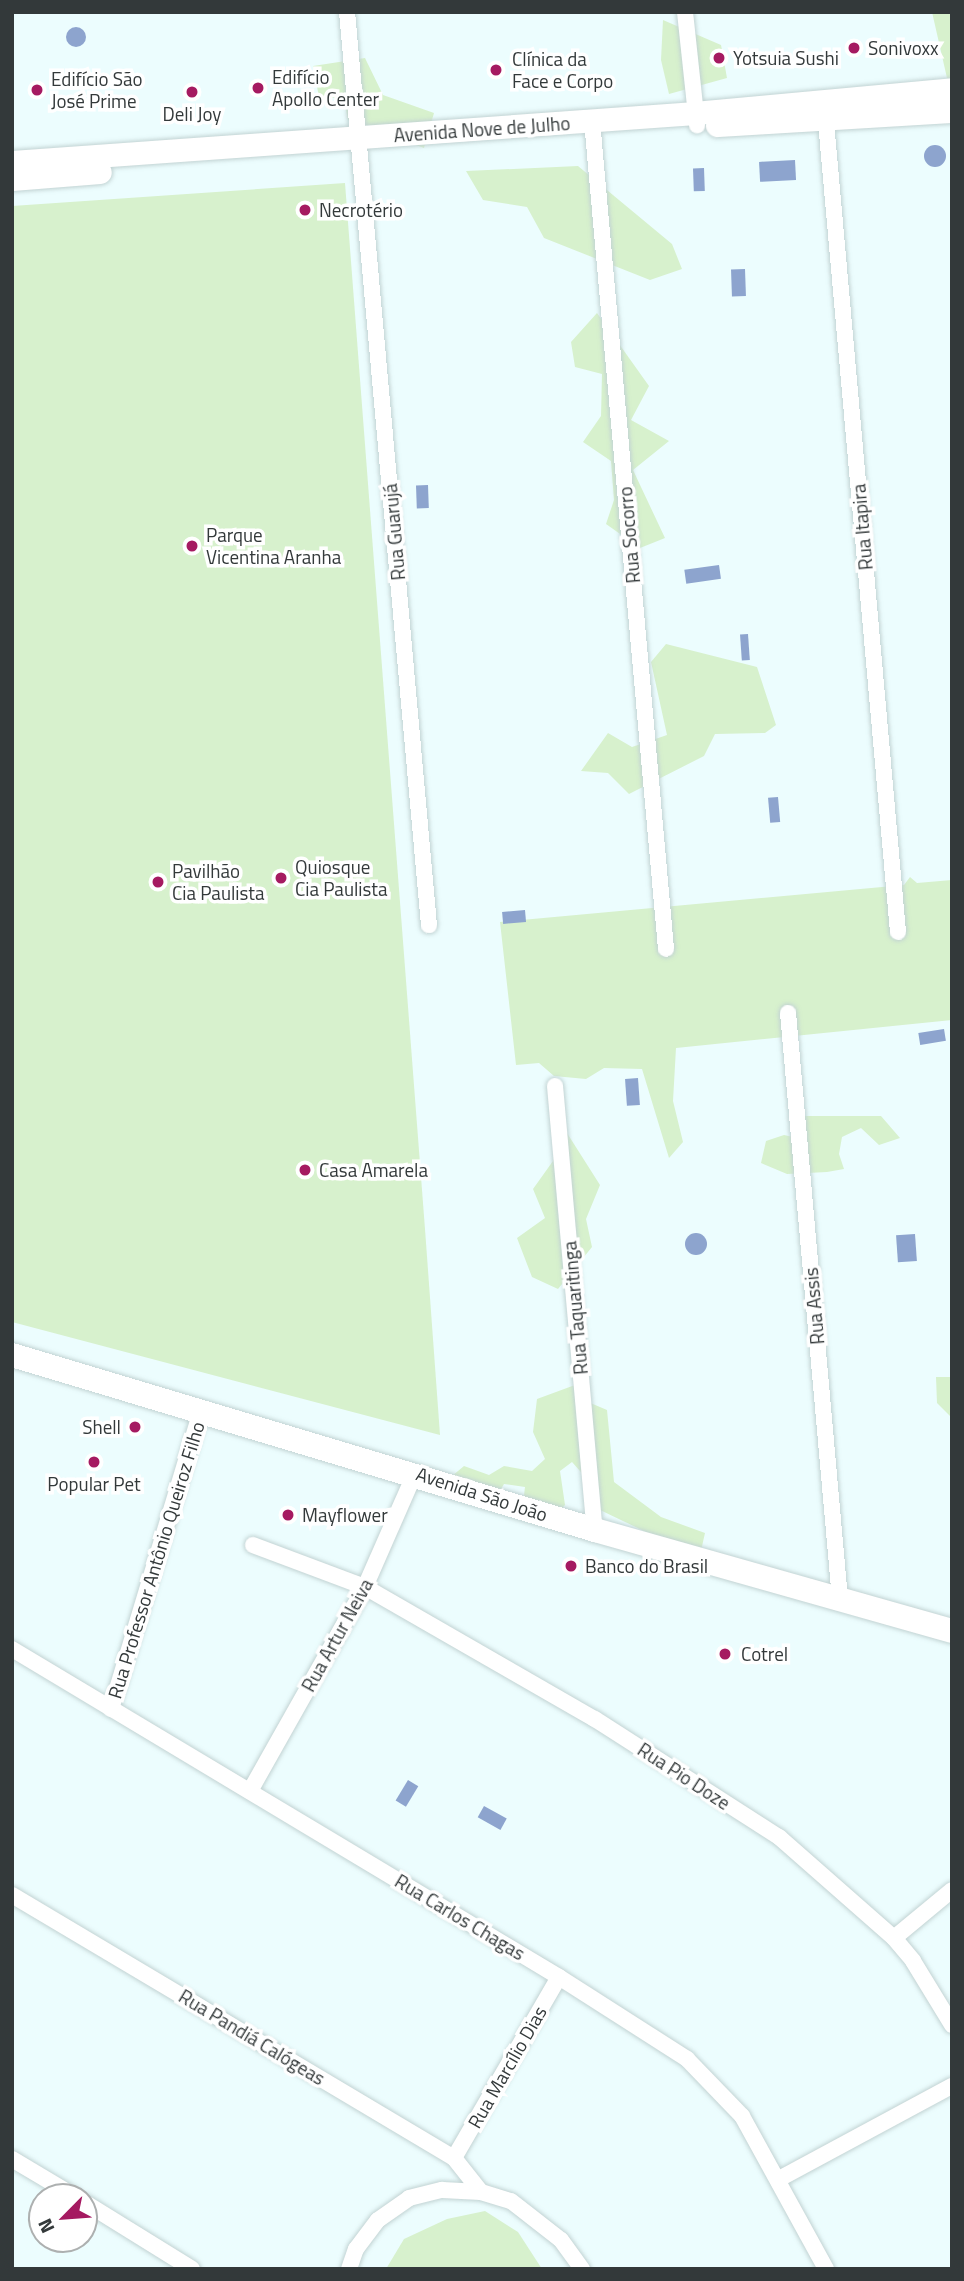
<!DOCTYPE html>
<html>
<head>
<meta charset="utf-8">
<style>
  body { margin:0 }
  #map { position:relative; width:964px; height:2281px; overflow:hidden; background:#ecfdfe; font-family:"Titillium Web",sans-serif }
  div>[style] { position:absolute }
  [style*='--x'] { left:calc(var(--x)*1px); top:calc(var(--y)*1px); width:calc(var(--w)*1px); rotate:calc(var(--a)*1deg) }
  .green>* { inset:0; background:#d7f1cd }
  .water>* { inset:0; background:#8da4ce; transform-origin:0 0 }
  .round { border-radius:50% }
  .roads { filter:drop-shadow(0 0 2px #c2d3d3) drop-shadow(0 0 2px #c2d3d3) }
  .minor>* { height:16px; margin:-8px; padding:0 8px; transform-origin:8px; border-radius:8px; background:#fff }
  .secondary>* { height:23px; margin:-11.5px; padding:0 11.5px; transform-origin:11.5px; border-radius:11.5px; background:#fff }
  .primary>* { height:24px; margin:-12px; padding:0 12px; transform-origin:12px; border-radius:12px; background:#fff }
  .dots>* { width:19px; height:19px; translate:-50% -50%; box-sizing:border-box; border:4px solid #fff; border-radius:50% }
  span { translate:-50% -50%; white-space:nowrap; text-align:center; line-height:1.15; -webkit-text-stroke:7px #fff; paint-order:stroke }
  .poi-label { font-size:19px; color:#33393a }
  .left { translate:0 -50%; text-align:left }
  .right { translate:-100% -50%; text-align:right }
  .street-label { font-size:19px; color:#33393a }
  .frame { position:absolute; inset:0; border:14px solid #33393a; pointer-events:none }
  .north { position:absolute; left:28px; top:2183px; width:70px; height:70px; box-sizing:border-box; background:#fff; border:2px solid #adb0b0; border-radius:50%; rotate:245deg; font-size:19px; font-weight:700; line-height:28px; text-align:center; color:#33393a }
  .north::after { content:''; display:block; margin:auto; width:24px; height:32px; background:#a51a61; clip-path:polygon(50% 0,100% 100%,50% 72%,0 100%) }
</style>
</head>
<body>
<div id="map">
  <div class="green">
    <div style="clip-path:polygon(932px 12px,952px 12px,952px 81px,947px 78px)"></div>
    <div style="clip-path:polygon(663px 20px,721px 45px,727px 78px,669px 94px,661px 60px)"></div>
    <div style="clip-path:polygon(365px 58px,383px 95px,434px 113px,424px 148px,348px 120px,344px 98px,319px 97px,313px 66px)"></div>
    <div style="clip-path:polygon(578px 166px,672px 244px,682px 269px,650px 280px,544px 238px,527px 207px,483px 200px,466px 171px)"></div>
    <div style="clip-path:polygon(345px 183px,425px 1229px,440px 1435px,12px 1322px,12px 206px)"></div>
    <div style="clip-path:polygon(597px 313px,649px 386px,631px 420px,669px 441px,633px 470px,665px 538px,640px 548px,606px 524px,614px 500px,611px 461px,583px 442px,601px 416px,602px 374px,575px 367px,571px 342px)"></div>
    <div style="clip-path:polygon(666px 644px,757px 667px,776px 725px,765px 733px,715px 734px,704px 756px,629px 794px,608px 773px,581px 771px,608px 733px,632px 747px,667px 735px,651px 662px)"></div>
    <div style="clip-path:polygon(910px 877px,917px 883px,952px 880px,952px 1020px,676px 1048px,673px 1101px,683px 1142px,669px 1158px,642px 1069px,604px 1068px,586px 1079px,554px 1076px,539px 1063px,516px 1065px,500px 922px,904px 885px)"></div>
    <div style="clip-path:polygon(804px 1116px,881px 1116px,900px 1138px,879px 1145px,861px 1128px,842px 1137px,839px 1154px,844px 1169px,827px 1172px,787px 1174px,761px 1163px,766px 1141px,784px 1135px,802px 1139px)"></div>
    <div style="clip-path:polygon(560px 1122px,600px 1185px,586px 1219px,592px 1247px,558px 1289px,532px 1277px,517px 1238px,545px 1218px,533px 1189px,553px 1161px)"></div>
    <div style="clip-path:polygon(936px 1377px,952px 1377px,952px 1418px,937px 1403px)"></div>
    <div style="clip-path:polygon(575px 1385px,581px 1399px,607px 1410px,614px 1482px,661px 1517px,705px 1533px,698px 1564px,679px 1573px,660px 1558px,648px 1533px,598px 1509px,588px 1480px,572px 1462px,560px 1471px,565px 1505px,548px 1523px,522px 1512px,525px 1487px,504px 1484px,491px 1506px,452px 1476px,464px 1466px,489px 1475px,504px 1466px,532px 1471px,545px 1459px,533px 1432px,537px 1399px)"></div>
    <div style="clip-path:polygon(485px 2211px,518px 2232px,542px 2269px,386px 2269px,404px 2239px,447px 2219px)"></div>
  </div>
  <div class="water">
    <div class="round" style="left:66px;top:27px;width:20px;height:20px"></div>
    <div class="round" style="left:924px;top:145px;width:22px;height:22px"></div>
    <div style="left:795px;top:160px;width:20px;height:36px;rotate:87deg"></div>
    <div style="left:704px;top:168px;width:23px;height:11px;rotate:88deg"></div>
    <div style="left:745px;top:269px;width:27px;height:14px;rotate:88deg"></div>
    <div style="left:428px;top:485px;width:23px;height:12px;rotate:88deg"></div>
    <div style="left:719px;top:565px;width:14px;height:35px;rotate:82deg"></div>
    <div style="left:748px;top:634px;width:26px;height:8px;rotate:86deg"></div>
    <div style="left:778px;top:797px;width:25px;height:10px;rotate:85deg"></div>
    <div style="left:525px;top:910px;width:12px;height:23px;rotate:85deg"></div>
    <div style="left:944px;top:1029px;width:12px;height:26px;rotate:81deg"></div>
    <div style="left:638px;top:1078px;width:27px;height:13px;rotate:86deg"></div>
    <div class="round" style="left:685px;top:1233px;width:22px;height:22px"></div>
    <div style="left:915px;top:1234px;width:27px;height:19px;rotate:86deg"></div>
    <div style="left:408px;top:1780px;width:12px;height:24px;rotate:31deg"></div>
    <div style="left:484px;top:1806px;width:26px;height:13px;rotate:29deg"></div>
  </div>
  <div class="roads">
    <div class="minor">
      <div style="--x:347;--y:12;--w:917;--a:84.87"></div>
      <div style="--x:685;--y:12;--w:114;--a:83.9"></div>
      <div style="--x:592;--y:121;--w:831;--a:84.89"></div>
      <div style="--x:826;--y:122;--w:813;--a:84.92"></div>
      <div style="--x:788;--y:1013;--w:588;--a:84.93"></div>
      <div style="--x:555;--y:1086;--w:446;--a:84.9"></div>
      <div style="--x:253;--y:1545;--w:120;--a:20.6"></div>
      <div style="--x:365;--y:1587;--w:265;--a:29.9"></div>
      <div style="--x:595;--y:1719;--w:219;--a:32.7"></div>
      <div style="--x:779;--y:1837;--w:153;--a:41.3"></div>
      <div style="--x:894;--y:1938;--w:30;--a:50"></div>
      <div style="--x:913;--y:1961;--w:75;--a:58.6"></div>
      <div style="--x:12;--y:1649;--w:638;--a:30.95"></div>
      <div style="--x:559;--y:1977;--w:152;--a:32.6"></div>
      <div style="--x:687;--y:2059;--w:79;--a:46"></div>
      <div style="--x:742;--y:2116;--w:175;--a:61.2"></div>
      <div style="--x:111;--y:1709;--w:311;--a:-73.2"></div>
      <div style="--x:250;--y:1791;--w:234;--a:-60.6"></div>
      <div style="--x:365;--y:1587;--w:124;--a:-66.3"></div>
      <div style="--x:12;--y:1895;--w:514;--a:30.75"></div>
      <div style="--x:454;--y:2158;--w:43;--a:51.5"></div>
      <div style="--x:894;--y:1938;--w:75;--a:-39.6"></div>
      <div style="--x:454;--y:2158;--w:209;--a:-59.9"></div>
      <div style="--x:12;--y:2159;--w:74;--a:30.7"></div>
      <div style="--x:779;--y:2179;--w:196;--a:-28.3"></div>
      <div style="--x:84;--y:2202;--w:127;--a:31.8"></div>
      <div style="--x:349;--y:2269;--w:21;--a:-71"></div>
      <div style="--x:356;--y:2249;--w:36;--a:-53"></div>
      <div style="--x:378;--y:2220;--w:38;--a:-35"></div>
      <div style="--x:409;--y:2198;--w:34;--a:-14"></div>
      <div style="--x:442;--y:2190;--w:39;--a:3"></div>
      <div style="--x:481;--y:2192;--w:31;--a:17"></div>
      <div style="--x:511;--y:2201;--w:63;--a:38"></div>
      <div style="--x:561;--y:2240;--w:36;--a:54"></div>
    </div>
    <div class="secondary">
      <div style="--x:717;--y:125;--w:235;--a:-3.4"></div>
      <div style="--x:12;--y:162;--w:685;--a:-4.1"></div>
      <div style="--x:695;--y:113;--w:258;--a:-5.3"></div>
      <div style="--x:12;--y:179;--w:88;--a:-4.5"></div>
    </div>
    <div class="primary">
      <div style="--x:12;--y:1355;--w:609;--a:16.71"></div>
      <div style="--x:595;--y:1530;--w:371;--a:15.8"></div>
    </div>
  </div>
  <div class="dots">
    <div style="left:854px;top:48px;background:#a51a61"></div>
    <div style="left:719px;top:58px;background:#a51a61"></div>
    <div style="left:496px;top:70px;background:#a51a61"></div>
    <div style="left:258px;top:88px;background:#a51a61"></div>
    <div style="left:37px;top:90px;background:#a51a61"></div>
    <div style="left:192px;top:92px;background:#a51a61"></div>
    <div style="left:305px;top:210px;background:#a51a61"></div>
    <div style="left:192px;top:546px;background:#a51a61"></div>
    <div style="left:281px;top:878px;background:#a51a61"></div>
    <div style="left:158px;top:882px;background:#a51a61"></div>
    <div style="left:305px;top:1170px;background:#a51a61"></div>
    <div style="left:135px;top:1427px;background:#a51a61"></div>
    <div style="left:94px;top:1462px;background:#a51a61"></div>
    <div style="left:288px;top:1515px;background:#a51a61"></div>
    <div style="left:571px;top:1566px;background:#a51a61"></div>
    <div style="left:725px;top:1654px;background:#a51a61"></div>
  </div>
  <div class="poi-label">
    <span class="left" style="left:868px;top:48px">Sonivoxx</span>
    <span class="left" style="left:733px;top:58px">Yotsuia Sushi</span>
    <span class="left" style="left:512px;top:70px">Clínica da<br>Face e Corpo</span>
    <span class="left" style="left:272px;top:88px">Edifício<br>Apollo Center</span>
    <span class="left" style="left:51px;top:90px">Edifício São<br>José Prime</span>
    <span style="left:192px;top:114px">Deli Joy</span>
    <span class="left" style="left:319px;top:210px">Necrotério</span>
    <span class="left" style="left:206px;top:546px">Parque<br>Vicentina Aranha</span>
    <span class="left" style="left:295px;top:878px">Quiosque<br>Cia Paulista</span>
    <span class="left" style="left:172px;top:882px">Pavilhão<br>Cia Paulista</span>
    <span class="left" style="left:319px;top:1170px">Casa Amarela</span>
    <span class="right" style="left:121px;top:1427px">Shell</span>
    <span style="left:94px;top:1484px">Popular Pet</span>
    <span class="left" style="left:302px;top:1515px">Mayflower</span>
    <span class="left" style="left:585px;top:1566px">Banco do Brasil</span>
    <span class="left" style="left:741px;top:1654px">Cotrel</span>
  </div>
  <div class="street-label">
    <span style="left:482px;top:129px;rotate:-4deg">Avenida Nove de Julho</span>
    <span style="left:862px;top:527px;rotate:-95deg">Rua Itapira</span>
    <span style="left:394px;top:532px;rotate:-95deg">Rua Guarujá</span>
    <span style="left:629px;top:535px;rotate:-95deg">Rua Socorro</span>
    <span style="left:814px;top:1306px;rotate:-95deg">Rua Assis</span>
    <span style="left:575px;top:1308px;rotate:-95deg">Rua Taquaritinga</span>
    <span style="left:482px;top:1494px;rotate:18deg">Avenida São João</span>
    <span style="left:156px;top:1560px;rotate:-73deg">Rua Professor Antônio Queiroz Filho</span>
    <span style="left:337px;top:1635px;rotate:-61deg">Rua Artur Neiva</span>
    <span style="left:684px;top:1776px;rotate:33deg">Rua Pio Doze</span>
    <span style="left:460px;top:1917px;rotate:31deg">Rua Carlos Chagas</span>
    <span style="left:252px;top:2037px;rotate:31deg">Rua Pandiá Calógeas</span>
    <span style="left:507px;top:2067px;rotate:-60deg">Rua Marcílio Dias</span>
  </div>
  <div class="frame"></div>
  <div class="north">N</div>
</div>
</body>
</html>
